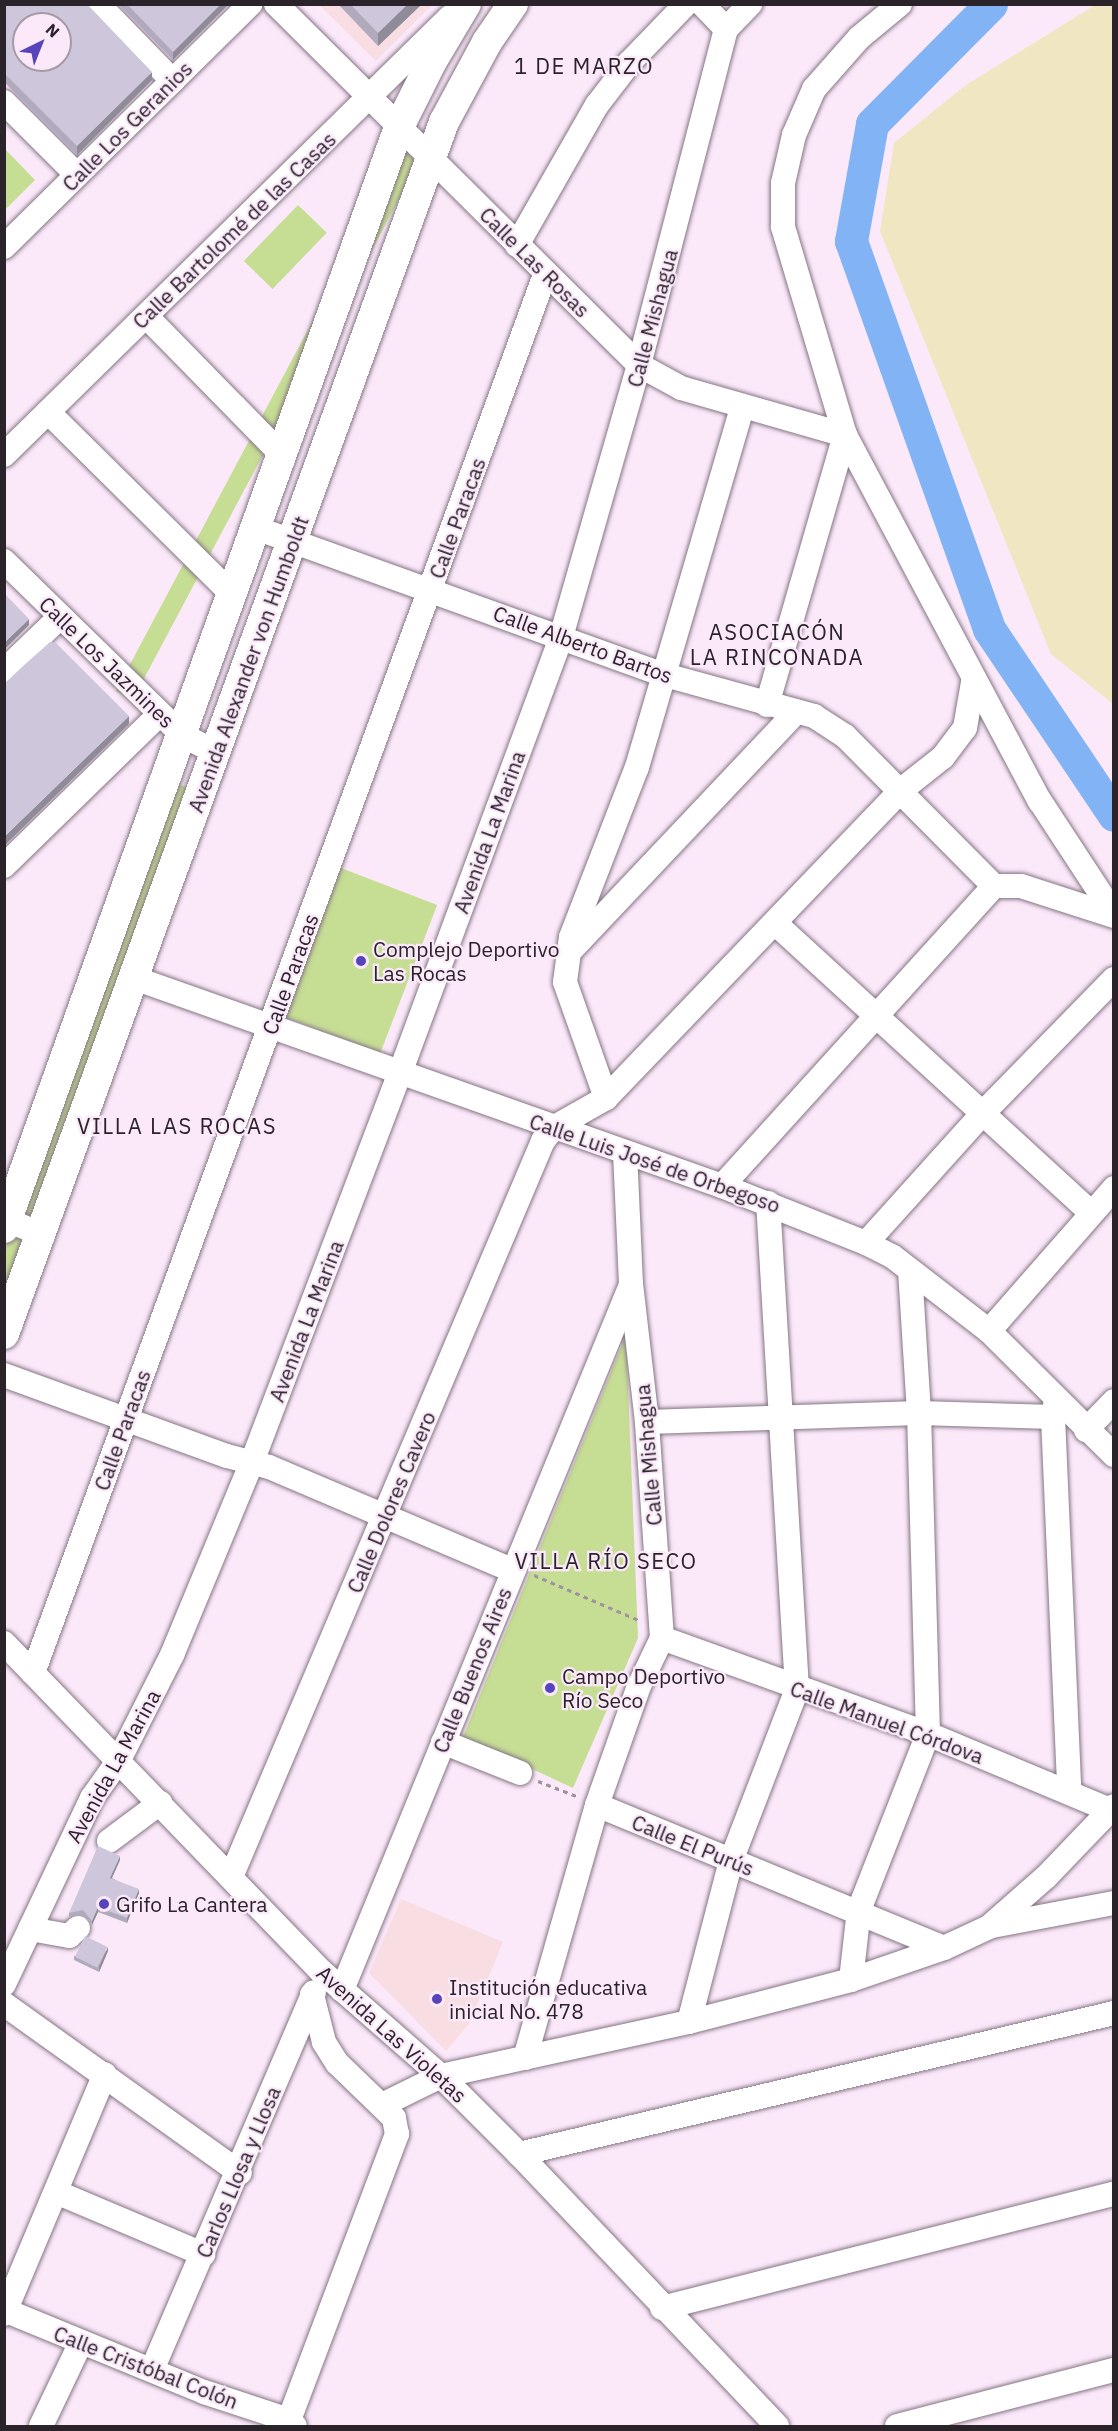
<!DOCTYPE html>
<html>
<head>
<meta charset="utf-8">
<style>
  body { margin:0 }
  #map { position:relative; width:1118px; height:2431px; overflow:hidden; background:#fbe9fa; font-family:"IBM Plex Sans",sans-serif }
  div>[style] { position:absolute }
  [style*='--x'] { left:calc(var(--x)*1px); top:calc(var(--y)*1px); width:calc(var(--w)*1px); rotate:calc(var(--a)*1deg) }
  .education>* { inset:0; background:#f8dee3 }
  .green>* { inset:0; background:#c6dd94; transform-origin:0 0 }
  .sand>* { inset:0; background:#f0e6c1 }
  .river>* { height:33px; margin:-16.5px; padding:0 16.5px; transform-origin:16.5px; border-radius:16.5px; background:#82b4f5 }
  .path>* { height:3px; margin-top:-1.5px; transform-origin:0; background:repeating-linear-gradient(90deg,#a0939f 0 4.5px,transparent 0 9px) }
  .roads { filter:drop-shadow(0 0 2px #857584) drop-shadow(0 0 2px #857584) }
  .minor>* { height:24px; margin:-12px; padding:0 12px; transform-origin:12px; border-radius:12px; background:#fff }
  .major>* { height:30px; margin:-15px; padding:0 15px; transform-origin:15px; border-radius:15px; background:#fff }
  .wall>* { inset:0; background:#b1aabc }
  .shaded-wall>* { inset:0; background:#908b99 }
  .building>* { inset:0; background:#cec6db; transform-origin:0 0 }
  .dots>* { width:16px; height:16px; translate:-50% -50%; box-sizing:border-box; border:3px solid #fbe9fa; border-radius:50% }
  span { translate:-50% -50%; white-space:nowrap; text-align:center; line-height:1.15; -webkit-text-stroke:4.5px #fbe9fa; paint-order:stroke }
  .street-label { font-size:21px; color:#2a232a }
  .poi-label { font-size:21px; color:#2a232a }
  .left { translate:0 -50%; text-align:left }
  .neighbourhood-label { font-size:22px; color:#2a232a; letter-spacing:1.5px }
  .frame { position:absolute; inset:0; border:6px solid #2a232a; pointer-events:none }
  .north { position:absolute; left:12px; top:12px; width:60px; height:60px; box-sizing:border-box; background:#fbe9fa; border:2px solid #a79aa7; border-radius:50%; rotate:43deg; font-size:16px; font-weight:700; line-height:24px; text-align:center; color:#2a232a }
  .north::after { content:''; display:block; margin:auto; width:21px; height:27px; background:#5744bc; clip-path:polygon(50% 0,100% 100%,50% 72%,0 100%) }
</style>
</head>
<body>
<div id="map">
  <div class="education">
    <div style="clip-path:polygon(319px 5px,432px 5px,376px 61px)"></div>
    <div style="clip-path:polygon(401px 1899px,503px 1942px,469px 2024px,446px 2051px,369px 1973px)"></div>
  </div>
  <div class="green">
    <div style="clip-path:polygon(5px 149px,35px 180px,7px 208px,4px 206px)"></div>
    <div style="left:403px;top:151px;width:19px;height:612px;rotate:28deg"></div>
    <div style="left:298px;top:205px;width:40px;height:78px;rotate:44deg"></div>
    <div style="clip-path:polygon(175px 783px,192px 789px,5px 1308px,4px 1252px)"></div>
    <div style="left:341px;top:868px;width:103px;height:159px;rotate:21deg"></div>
    <div style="clip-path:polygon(626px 1335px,638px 1638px,573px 1788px,463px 1737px)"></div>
  </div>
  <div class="sand">
    <div style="clip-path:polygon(1095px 5px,1114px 5px,1113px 704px,1051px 654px,880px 231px,894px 143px,966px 85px)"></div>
  </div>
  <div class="river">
    <div style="--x:991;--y:4;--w:169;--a:134.8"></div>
    <div style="--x:872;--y:124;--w:119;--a:100.2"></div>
    <div style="--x:851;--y:241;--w:412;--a:70.4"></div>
    <div style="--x:989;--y:629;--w:224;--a:56.1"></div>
  </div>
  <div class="path">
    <div style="--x:534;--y:1575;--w:116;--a:23.3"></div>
    <div style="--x:538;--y:1781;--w:44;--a:21.3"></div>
  </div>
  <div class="roads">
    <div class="minor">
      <div style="--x:98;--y:4;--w:107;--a:45.8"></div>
      <div style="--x:276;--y:4;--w:512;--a:44.84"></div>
      <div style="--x:639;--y:365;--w:48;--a:28.7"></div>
      <div style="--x:681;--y:388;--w:171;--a:16"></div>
      <div style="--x:702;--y:4;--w:35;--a:46"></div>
      <div style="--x:900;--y:4;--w:53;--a:140.3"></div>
      <div style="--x:859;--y:38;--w:68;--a:131.4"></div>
      <div style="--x:814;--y:89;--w:50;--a:113.5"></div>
      <div style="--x:794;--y:135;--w:49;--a:102.9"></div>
      <div style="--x:783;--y:183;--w:44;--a:90"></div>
      <div style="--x:783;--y:227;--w:217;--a:73.4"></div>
      <div style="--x:845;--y:435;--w:415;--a:62"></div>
      <div style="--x:1040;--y:801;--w:135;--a:56.8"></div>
      <div style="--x:4;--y:102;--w:103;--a:45"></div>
      <div style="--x:517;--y:245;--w:161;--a:-60.3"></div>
      <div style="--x:597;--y:105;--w:54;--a:-52.5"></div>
      <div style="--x:630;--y:62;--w:81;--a:-46"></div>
      <div style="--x:4;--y:247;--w:346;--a:-44.6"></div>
      <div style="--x:146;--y:316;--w:194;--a:45.6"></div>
      <div style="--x:48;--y:412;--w:259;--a:44.7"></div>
      <div style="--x:4;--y:455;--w:625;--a:-44.48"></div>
      <div style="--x:256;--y:528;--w:435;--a:19.8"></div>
      <div style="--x:665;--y:675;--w:155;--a:15.4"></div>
      <div style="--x:814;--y:716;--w:37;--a:33"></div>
      <div style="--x:845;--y:736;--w:211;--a:45.2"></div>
      <div style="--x:4;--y:561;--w:249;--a:44.3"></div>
      <div style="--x:182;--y:735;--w:38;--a:27"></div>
      <div style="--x:4;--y:671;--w:78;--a:-44"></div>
      <div style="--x:767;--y:705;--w:281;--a:-73.9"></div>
      <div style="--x:4;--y:866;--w:218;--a:-44.3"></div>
      <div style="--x:776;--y:924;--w:427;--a:42.5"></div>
      <div style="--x:571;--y:950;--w:328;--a:-46.6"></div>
      <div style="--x:134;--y:978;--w:624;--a:19.48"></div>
      <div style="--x:722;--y:1186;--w:155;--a:21.6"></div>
      <div style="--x:866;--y:1243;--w:29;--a:27"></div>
      <div style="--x:892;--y:1256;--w:123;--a:37.7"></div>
      <div style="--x:989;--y:1331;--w:176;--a:44.8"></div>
      <div style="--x:606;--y:1098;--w:123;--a:-109.5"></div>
      <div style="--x:565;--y:982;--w:45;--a:-82.4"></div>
      <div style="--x:571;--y:937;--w:182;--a:-68.8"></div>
      <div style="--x:637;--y:767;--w:375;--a:-73.7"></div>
      <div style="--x:722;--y:1186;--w:405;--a:-47.8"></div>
      <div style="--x:994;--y:886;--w:27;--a:0"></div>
      <div style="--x:1021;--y:886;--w:98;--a:17.9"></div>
      <div style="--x:4;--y:1219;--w:40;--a:22"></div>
      <div style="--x:866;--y:1243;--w:176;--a:-48"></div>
      <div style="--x:984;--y:1112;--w:186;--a:-45.7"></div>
      <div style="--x:989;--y:1331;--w:190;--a:-48.8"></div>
      <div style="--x:4;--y:1375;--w:237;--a:20"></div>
      <div style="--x:227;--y:1456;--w:43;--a:14.7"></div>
      <div style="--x:269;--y:1467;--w:264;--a:23"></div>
      <div style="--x:1053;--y:1417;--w:373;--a:87.5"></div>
      <div style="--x:647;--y:1422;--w:272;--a:-1.9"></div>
      <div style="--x:919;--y:1413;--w:134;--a:1.7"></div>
      <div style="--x:1053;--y:1417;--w:17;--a:-80"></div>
      <div style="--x:1086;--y:1430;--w:40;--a:-46"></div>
      <div style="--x:662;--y:1638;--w:283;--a:19.8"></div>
      <div style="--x:928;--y:1734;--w:197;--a:22.7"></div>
      <div style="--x:4;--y:1643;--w:458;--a:46"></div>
      <div style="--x:322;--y:1972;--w:158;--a:41.2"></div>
      <div style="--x:441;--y:2076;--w:110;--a:45"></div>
      <div style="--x:519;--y:2154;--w:375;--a:46.5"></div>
      <div style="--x:33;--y:1673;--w:1489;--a:-69.89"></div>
      <div style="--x:443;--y:1742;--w:83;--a:21.9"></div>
      <div style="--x:597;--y:1805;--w:375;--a:22.4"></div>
      <div style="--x:109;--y:1841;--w:64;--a:-36.7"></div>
      <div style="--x:231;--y:1877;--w:799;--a:-67.03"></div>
      <div style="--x:543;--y:1141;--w:16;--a:-52"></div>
      <div style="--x:553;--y:1128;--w:61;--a:-29.5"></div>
      <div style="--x:606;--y:1098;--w:425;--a:-46.2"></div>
      <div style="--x:900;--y:791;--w:55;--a:-38.3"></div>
      <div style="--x:943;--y:757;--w:36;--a:-53"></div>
      <div style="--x:965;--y:728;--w:47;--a:-80.1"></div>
      <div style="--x:992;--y:1926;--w:124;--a:-10.7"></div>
      <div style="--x:30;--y:1929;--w:40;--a:10"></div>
      <div style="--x:69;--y:1936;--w:12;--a:-42"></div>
      <div style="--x:851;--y:1980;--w:70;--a:-83.5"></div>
      <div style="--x:859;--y:1910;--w:189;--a:-68.6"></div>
      <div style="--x:928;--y:1734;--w:321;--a:-91.6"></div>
      <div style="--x:919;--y:1413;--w:142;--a:-93.6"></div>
      <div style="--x:4;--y:1984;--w:206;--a:-64.7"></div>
      <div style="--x:92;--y:1798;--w:47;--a:-54.6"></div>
      <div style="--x:119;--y:1760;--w:118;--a:-63.2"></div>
      <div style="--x:172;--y:1655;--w:209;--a:-67.5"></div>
      <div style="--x:252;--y:1462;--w:416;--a:-69.2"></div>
      <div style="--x:400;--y:1073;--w:465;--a:-69.7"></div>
      <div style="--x:561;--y:637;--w:283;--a:-74"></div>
      <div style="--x:639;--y:365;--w:347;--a:-75.5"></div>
      <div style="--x:726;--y:29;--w:35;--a:-46"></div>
      <div style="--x:342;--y:1990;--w:760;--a:-67.72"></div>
      <div style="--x:4;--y:2004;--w:290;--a:35.6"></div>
      <div style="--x:689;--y:2022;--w:166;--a:-75.4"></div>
      <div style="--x:731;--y:1861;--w:184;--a:-69"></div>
      <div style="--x:797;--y:1689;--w:487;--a:-93.4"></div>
      <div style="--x:525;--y:2058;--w:263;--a:-74.1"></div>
      <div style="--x:597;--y:1805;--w:126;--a:-70.6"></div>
      <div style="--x:639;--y:1686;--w:53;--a:-64.4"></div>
      <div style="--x:662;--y:1638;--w:217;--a:-94"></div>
      <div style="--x:647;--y:1422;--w:139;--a:-96.6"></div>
      <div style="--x:631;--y:1284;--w:131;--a:-92.6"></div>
      <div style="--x:384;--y:2104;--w:64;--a:-26.2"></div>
      <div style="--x:441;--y:2076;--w:254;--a:-12.3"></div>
      <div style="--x:689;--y:2022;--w:167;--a:-14.5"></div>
      <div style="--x:851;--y:1980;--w:98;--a:-19"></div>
      <div style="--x:944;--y:1948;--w:50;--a:-25"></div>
      <div style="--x:989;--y:1927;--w:76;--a:-41.3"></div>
      <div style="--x:1046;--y:1877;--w:98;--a:-46.2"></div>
      <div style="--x:519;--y:2154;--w:611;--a:-13.33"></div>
      <div style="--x:56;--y:2192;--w:160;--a:22.9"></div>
      <div style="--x:662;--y:2308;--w:466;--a:-14.2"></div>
      <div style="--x:4;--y:2310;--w:216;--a:22.3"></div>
      <div style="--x:204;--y:2392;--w:89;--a:18.2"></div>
      <div style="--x:289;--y:2420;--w:8;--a:45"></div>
      <div style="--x:4;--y:2314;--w:260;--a:-67.2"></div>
      <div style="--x:152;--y:2370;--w:411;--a:-66.8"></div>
      <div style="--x:289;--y:2420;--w:306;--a:-69.3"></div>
      <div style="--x:397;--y:2134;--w:16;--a:-101"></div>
      <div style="--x:394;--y:2118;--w:79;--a:-136"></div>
      <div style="--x:337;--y:2063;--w:25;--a:-122"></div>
      <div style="--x:324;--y:2042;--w:49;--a:-104.3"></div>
      <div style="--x:41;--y:2426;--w:93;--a:-64.5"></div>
      <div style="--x:897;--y:2426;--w:224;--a:-14.5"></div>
    </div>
    <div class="major">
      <div style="--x:4;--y:1228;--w:1170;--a:-70.26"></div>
      <div style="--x:399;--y:127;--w:74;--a:-63.4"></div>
      <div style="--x:432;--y:61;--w:66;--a:-59.2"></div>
      <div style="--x:4;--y:1334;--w:1289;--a:-70.05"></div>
      <div style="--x:444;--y:122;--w:91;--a:-61.7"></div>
      <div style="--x:487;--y:42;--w:46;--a:-55.6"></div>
    </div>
  </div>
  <div class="wall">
    <div style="clip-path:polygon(4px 4px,152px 80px,77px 155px,4px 82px)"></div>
    <div style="clip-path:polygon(118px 4px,229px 4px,173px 60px)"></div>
    <div style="clip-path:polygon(338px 4px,422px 4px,378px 46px)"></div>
    <div style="clip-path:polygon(120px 1860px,112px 1878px,139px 1893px,127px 1923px,98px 1912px,92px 1925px,83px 1915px,69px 1917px,69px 1913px)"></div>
    <div style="clip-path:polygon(108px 1951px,99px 1972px,74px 1960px,74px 1956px)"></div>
  </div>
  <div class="shaded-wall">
    <div style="clip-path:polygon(221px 4px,229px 4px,173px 60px,173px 52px)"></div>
    <div style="clip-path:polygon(408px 4px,422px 4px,378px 46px,378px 33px)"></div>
    <div style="clip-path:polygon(152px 72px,152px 80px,77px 155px,77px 146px)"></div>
    <div style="clip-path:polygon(29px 619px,29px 625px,4px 650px,4px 643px)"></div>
    <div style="clip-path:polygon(129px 716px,129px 724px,4px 846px,4px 837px)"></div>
    <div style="clip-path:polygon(120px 1856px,120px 1860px,110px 1882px,110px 1878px)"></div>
    <div style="clip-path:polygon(139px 1889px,139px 1893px,127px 1923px,127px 1918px)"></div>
    <div style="clip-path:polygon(98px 1907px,98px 1912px,92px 1925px,92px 1921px)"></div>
    <div style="clip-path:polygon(108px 1947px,108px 1951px,99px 1972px,99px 1967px)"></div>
  </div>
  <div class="building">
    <div style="clip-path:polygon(evenodd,4px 4px,87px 4px,152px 72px,77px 146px,4px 73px,4px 4px,24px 24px,60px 24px,60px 60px,24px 60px,24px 24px)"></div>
    <div style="clip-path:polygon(127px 4px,221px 4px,173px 52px)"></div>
    <div style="clip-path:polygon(350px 4px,408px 4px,378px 33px)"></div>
    <div style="clip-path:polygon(4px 593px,29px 619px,4px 643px)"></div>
    <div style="clip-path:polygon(50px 642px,56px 643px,129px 716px,4px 837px,4px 684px,22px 667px)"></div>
    <div style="clip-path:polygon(98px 1846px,120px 1856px,110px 1878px,139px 1889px,127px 1918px,98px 1907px,92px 1921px,83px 1910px,69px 1913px)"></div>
    <div style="left:85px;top:1936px;width:25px;height:23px;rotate:26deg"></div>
  </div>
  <div class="dots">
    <div style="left:361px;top:961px;background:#5744bc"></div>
    <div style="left:550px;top:1688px;background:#5744bc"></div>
    <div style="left:104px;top:1904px;background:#5744bc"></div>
    <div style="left:437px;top:1999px;background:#5744bc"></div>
  </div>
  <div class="street-label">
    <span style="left:127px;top:126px;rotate:-45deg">Calle Los Geranios</span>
    <span style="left:234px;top:230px;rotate:-44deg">Calle Bartolomé de las Casas</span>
    <span style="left:535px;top:262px;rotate:45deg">Calle Las Rosas</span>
    <span style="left:652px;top:318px;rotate:-75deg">Calle Mishagua</span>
    <span style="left:457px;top:518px;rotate:-70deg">Calle Paracas</span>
    <span style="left:583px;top:644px;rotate:20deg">Calle Alberto Bartos</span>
    <span style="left:107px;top:662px;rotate:44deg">Calle Los Jazmines</span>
    <span style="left:248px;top:664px;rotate:-70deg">Avenida Alexander von Humboldt</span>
    <span style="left:489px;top:832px;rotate:-70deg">Avenida La Marina</span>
    <span style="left:290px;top:974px;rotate:-70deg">Calle Paracas</span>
    <span style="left:655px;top:1163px;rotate:19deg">Calle Luis José de Orbegoso</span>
    <span style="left:306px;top:1321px;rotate:-69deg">Avenida La Marina</span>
    <span style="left:122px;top:1430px;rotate:-70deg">Calle Paracas</span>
    <span style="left:648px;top:1455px;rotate:-95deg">Calle Mishagua</span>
    <span style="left:391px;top:1502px;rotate:-67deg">Calle Dolores Cavero</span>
    <span style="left:472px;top:1670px;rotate:-68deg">Calle Buenos Aires</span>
    <span style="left:887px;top:1722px;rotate:20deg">Calle Manuel Córdova</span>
    <span style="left:113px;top:1766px;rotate:-61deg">Avenida La Marina</span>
    <span style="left:693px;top:1845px;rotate:22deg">Calle El Purús</span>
    <span style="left:392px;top:2034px;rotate:42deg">Avenida Las Violetas</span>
    <span style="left:238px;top:2172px;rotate:-67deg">Carlos Llosa y Llosa</span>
    <span style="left:146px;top:2367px;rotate:21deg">Calle Cristóbal Colón</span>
  </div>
  <div class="poi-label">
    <span class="left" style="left:373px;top:961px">Complejo Deportivo<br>Las Rocas</span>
    <span class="left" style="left:562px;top:1688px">Campo Deportivo<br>Río Seco</span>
    <span class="left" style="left:116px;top:1904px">Grifo La Cantera</span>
    <span class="left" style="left:449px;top:1999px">Institución educativa<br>inicial No. 478</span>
  </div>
  <div class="neighbourhood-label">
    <span style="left:584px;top:66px">1 DE MARZO</span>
    <span style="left:777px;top:644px">ASOCIACÓN<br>LA RINCONADA</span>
    <span style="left:177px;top:1126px">VILLA LAS ROCAS</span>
    <span style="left:606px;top:1561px">VILLA RÍO SECO</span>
  </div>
  <div class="frame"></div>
  <div class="north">N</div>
</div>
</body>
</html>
